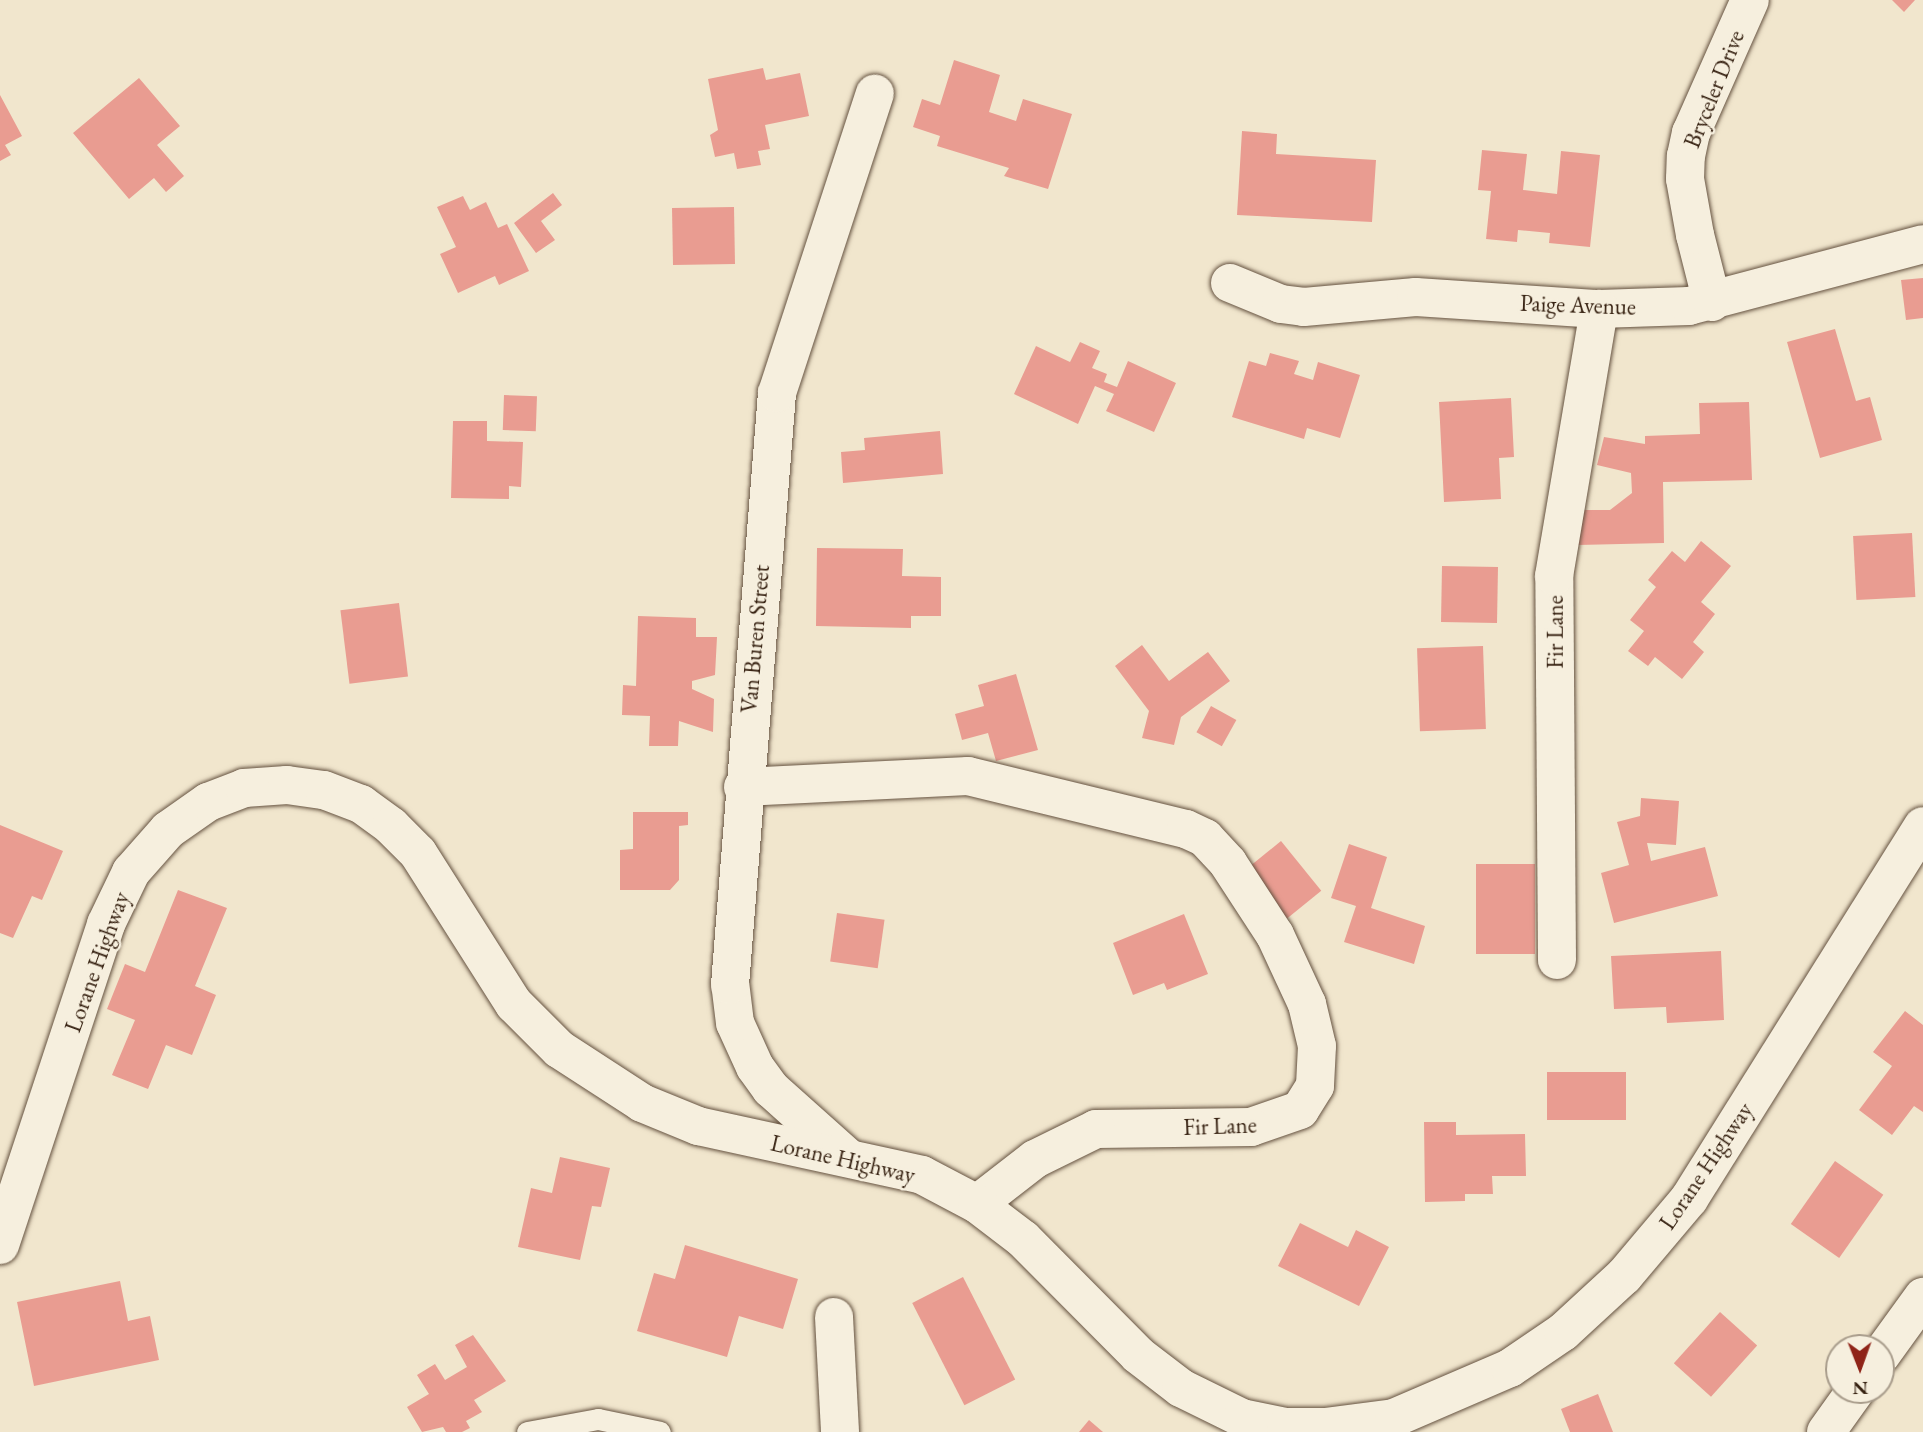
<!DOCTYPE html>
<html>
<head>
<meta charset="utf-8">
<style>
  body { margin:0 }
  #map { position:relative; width:1923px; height:1432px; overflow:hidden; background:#f1e6cd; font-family:"EB Garamond",serif }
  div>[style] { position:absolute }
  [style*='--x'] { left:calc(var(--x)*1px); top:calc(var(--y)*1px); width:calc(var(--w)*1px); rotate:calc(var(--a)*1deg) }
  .building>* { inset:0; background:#e99c91; transform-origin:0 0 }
  .roads { filter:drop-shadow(0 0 2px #655240) drop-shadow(0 0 2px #655240) }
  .service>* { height:21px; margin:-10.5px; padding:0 10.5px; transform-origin:10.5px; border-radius:10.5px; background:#f6efde }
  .minor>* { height:38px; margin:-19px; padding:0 19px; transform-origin:19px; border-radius:19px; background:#f6efde }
  .tertiary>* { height:38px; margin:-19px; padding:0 19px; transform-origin:19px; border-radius:19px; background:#f6efde }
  span { translate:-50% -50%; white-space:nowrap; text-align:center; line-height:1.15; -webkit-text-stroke:5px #f6efde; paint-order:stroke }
  .street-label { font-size:23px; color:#362111 }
  .north { position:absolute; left:1825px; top:1334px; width:70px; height:70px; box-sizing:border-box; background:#f6efde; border:2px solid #a99d8c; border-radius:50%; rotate:179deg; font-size:19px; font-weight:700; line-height:28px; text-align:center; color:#362111 }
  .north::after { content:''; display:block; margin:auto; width:24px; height:32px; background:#8f2418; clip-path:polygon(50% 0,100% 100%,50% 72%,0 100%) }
</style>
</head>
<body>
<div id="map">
  <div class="building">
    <div style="clip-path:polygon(1892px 0,1915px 0,1904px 12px)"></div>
    <div style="clip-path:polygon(954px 60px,1000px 75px,989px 112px,1016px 121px,1023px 99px,1072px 114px,1048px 189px,1004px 176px,1009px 168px,937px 146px,940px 136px,913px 127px,922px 99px,940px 105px)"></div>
    <div style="clip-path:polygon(763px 68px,766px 80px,800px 73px,809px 116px,765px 125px,770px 149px,758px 151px,761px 165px,737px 169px,734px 153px,715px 157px,710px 135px,718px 130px,708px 79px)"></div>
    <div style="clip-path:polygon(139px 78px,180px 126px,157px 145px,184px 176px,166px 192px,154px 178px,129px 199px,73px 133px)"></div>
    <div style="clip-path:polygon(0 95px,22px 136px,5px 145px,11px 155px,0 161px)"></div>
    <div style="clip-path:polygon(1242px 131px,1277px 134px,1276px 154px,1376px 160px,1372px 222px,1237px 215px)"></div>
    <div style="clip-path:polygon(1482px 150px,1527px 154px,1523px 190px,1557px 194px,1561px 151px,1600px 155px,1590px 247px,1549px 243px,1550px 233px,1518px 230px,1517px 242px,1486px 239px,1491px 191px,1478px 190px)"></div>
    <div style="clip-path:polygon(553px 193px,562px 205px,541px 221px,555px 240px,536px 253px,514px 223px)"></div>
    <div style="clip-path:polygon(463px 196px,470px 210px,486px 202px,498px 228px,507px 224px,529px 271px,499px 285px,495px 276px,458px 293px,440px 254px,456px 247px,437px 207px)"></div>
    <div style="left:734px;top:207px;width:57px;height:62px;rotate:89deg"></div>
    <div style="clip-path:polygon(1923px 278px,1923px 318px,1906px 320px,1901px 280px)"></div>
    <div style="clip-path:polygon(1835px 329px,1856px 401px,1870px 397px,1882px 440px,1820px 458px,1787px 342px)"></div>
    <div style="clip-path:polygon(1080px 342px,1100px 351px,1092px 368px,1107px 374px,1104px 382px,1117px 387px,1128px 361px,1176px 383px,1154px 432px,1106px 411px,1114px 394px,1095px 386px,1078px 424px,1014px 394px,1036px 346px,1070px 362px)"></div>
    <div style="clip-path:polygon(1270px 353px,1299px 361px,1294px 374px,1313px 380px,1318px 362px,1360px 375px,1340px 438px,1307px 428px,1304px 439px,1232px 417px,1249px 361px,1266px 366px)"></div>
    <div style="left:504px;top:395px;width:33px;height:35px;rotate:2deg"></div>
    <div style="clip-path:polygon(1511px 398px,1514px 457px,1499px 458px,1501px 499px,1444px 502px,1439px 402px)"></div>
    <div style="clip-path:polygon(1749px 402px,1752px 480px,1663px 482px,1664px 543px,1578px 545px,1577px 510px,1610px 510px,1632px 493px,1631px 473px,1597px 465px,1604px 437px,1645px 444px,1645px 436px,1700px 434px,1699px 403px)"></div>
    <div style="clip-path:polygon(453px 421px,487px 421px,487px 441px,523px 442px,521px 487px,509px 486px,509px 499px,451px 498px)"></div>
    <div style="clip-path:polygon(940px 431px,943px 474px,843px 483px,841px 452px,865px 450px,864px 438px)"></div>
    <div style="left:1912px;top:533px;width:64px;height:59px;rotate:87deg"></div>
    <div style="clip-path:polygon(1701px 541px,1731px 566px,1701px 602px,1715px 614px,1693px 642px,1704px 652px,1682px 679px,1655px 657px,1648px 666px,1628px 651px,1644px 631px,1630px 620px,1656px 587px,1648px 580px,1672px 551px,1685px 562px)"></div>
    <div style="clip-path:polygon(817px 548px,903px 549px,902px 576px,941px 577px,941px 616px,911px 616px,911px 628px,816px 626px)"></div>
    <div style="left:1442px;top:566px;width:56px;height:56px;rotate:1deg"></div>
    <div style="left:399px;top:603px;width:74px;height:59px;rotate:83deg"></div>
    <div style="clip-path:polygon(638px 616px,696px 618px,696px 637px,717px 637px,715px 675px,692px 681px,692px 689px,714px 699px,713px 732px,679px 721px,678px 746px,649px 746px,650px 716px,622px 715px,623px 685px,636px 686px)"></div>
    <div style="clip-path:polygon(1142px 645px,1169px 681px,1208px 652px,1230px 681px,1181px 717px,1174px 745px,1142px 738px,1149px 711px,1115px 666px)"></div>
    <div style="left:1483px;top:646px;width:83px;height:66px;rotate:88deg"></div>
    <div style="clip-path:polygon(1016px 674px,1038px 750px,996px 761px,988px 733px,962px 740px,955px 714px,984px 706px,978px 685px)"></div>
    <div style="left:1211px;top:706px;width:29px;height:30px;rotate:29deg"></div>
    <div style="clip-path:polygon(1641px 798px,1679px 801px,1676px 845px,1647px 843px,1651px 861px,1705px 847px,1718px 896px,1614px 923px,1601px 873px,1629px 865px,1617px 822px,1640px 816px)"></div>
    <div style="clip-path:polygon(633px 812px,688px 812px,688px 825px,679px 826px,679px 880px,670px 890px,620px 890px,620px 850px,633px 849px)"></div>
    <div style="clip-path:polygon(0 825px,63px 851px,42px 900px,32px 896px,13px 938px,0 933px)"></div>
    <div style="left:1281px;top:841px;width:64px;height:48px;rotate:51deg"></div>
    <div style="clip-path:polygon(1349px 844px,1387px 857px,1371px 908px,1425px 926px,1414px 964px,1344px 942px,1356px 906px,1331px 898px)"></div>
    <div style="left:1476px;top:864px;width:59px;height:90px"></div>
    <div style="clip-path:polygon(178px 890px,227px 908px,195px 986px,216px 995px,192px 1055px,166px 1045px,148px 1089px,112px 1075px,135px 1020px,107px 1009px,125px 964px,145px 972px)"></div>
    <div style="left:837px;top:913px;width:48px;height:49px;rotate:8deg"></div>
    <div style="clip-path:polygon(1184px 914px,1208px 974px,1167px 990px,1164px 983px,1133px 995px,1113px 943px)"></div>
    <div style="clip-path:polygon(1721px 951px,1724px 1020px,1667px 1023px,1666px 1007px,1614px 1009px,1611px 956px)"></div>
    <div style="clip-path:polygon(1905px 1011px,1923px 1025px,1923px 1112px,1914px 1106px,1892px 1135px,1859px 1110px,1892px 1066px,1873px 1052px)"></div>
    <div style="left:1547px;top:1072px;width:79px;height:48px"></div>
    <div style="clip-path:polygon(1424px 1122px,1456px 1122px,1456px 1135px,1525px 1134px,1526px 1176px,1492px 1176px,1493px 1194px,1465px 1194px,1465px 1201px,1425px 1202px)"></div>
    <div style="clip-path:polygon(560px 1157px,610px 1168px,601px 1207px,592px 1206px,580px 1260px,518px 1247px,531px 1188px,552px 1193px)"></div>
    <div style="left:1835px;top:1161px;width:59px;height:77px;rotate:35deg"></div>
    <div style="clip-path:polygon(1300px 1223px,1348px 1247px,1356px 1230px,1389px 1247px,1359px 1306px,1278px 1266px)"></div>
    <div style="clip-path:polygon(685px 1245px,798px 1279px,783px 1329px,739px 1316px,727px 1357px,637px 1331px,654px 1273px,675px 1279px)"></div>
    <div style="left:963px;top:1277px;width:115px;height:57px;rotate:63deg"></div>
    <div style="clip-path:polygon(120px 1281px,128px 1321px,150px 1316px,159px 1360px,34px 1386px,17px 1302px)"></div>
    <div style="left:1720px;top:1312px;width:50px;height:69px;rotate:42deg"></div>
    <div style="clip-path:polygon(473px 1335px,506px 1381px,474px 1400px,482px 1412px,466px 1421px,470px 1428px,462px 1432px,446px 1432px,443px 1427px,422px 1432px,407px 1407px,429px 1394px,417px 1375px,435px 1364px,445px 1380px,467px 1367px,455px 1345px)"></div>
    <div style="clip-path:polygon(1598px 1394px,1613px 1432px,1570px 1432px,1561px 1409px)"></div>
    <div style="clip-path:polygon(1089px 1420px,1103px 1432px,1079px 1432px)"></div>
  </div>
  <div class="roads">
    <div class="service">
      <div style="--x:527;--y:1432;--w:72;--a:-10.4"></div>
      <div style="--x:598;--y:1419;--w:63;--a:11.8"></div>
    </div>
    <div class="minor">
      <div style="--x:1230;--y:283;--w:55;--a:22.4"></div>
      <div style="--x:1281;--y:304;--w:23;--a:7"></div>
      <div style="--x:1304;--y:307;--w:112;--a:-5.1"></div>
      <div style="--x:1416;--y:297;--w:183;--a:3.8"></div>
      <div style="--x:1599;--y:309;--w:90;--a:-1.9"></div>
      <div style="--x:1689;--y:306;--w:242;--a:-14.8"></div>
      <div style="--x:1712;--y:302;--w:69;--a:-104.2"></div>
      <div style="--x:1695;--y:235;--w:57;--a:-100.1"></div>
      <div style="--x:1685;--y:179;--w:23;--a:-88"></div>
      <div style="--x:1686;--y:156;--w:24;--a:-78"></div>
      <div style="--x:1691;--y:133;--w:145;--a:-66.1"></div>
      <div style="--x:743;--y:787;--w:225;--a:-2.8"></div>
      <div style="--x:968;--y:776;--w:224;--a:13.7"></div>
      <div style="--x:1186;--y:829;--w:21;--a:25"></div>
      <div style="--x:1205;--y:838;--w:34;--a:47"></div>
      <div style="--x:1228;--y:863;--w:86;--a:56.9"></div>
      <div style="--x:1275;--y:935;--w:76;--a:65.1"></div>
      <div style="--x:1307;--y:1004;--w:43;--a:76.6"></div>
      <div style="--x:1317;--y:1046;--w:40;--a:92.9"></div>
      <div style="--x:1315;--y:1086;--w:28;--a:122"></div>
      <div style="--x:1300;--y:1110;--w:52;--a:160.9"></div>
      <div style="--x:1251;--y:1127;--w:155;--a:179.3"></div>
      <div style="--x:1096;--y:1129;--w:68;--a:153.8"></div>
      <div style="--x:1035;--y:1159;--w:73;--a:142.2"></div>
      <div style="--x:1557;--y:960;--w:384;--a:-90.4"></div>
      <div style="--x:1554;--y:576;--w:271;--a:-80.4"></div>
      <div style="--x:846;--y:1156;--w:101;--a:-138.2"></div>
      <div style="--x:771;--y:1089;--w:27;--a:-126"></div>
      <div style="--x:755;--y:1067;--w:48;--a:-114.4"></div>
      <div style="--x:735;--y:1023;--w:38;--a:-97"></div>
      <div style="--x:730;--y:985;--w:594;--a:-85.46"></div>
      <div style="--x:777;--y:393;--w:315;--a:-71.9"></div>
      <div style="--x:834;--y:1317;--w:115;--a:87"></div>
      <div style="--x:1881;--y:1355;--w:72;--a:-54.1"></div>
      <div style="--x:1826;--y:1432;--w:52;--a:-54.5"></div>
    </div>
    <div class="tertiary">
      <div style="--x:0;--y:1245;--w:338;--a:-71.7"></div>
      <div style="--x:106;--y:924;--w:58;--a:-64.3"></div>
      <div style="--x:131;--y:872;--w:56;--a:-48.6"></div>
      <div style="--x:168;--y:830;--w:49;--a:-35"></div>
      <div style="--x:208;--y:802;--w:39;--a:-21"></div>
      <div style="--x:244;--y:788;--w:43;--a:-4"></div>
      <div style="--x:287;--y:785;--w:37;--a:8"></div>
      <div style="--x:324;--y:790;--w:40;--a:21"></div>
      <div style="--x:361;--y:804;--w:37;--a:36"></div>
      <div style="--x:391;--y:826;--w:38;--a:45"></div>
      <div style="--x:418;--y:853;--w:179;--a:57.6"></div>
      <div style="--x:514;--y:1004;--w:64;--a:45"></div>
      <div style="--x:559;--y:1049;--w:99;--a:33"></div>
      <div style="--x:642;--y:1103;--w:61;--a:22.3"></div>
      <div style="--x:698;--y:1126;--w:229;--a:12.3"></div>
      <div style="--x:922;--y:1175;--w:62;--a:27.8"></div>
      <div style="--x:977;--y:1204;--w:58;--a:37.3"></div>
      <div style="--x:1023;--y:1239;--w:163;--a:45.2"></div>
      <div style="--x:1138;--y:1355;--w:54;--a:37.5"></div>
      <div style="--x:1181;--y:1388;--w:68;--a:26.2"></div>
      <div style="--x:1242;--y:1418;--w:45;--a:11.6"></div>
      <div style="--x:1286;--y:1427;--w:39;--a:0"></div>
      <div style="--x:1325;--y:1427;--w:70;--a:-7.4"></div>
      <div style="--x:1394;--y:1418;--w:126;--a:-23.3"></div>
      <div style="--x:1510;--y:1368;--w:64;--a:-34.2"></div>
      <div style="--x:1563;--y:1332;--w:83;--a:-42.6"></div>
      <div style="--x:1624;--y:1276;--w:101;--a:-49.8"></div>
      <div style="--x:1689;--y:1199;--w:440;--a:-57.9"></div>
    </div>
  </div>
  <div class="street-label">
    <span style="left:1714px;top:89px;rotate:-68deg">Bryceler Drive</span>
    <span style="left:1578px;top:305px;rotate:2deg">Paige Avenue</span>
    <span style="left:1555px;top:632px;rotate:-90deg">Fir Lane</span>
    <span style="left:755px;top:639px;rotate:-85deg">Van Buren Street</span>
    <span style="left:97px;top:962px;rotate:-70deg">Lorane Highway</span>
    <span style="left:1220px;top:1126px;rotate:-2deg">Fir Lane</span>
    <span style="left:843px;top:1159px;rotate:13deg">Lorane Highway</span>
    <span style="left:1706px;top:1166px;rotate:-56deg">Lorane Highway</span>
  </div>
  <div class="north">N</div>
</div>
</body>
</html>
